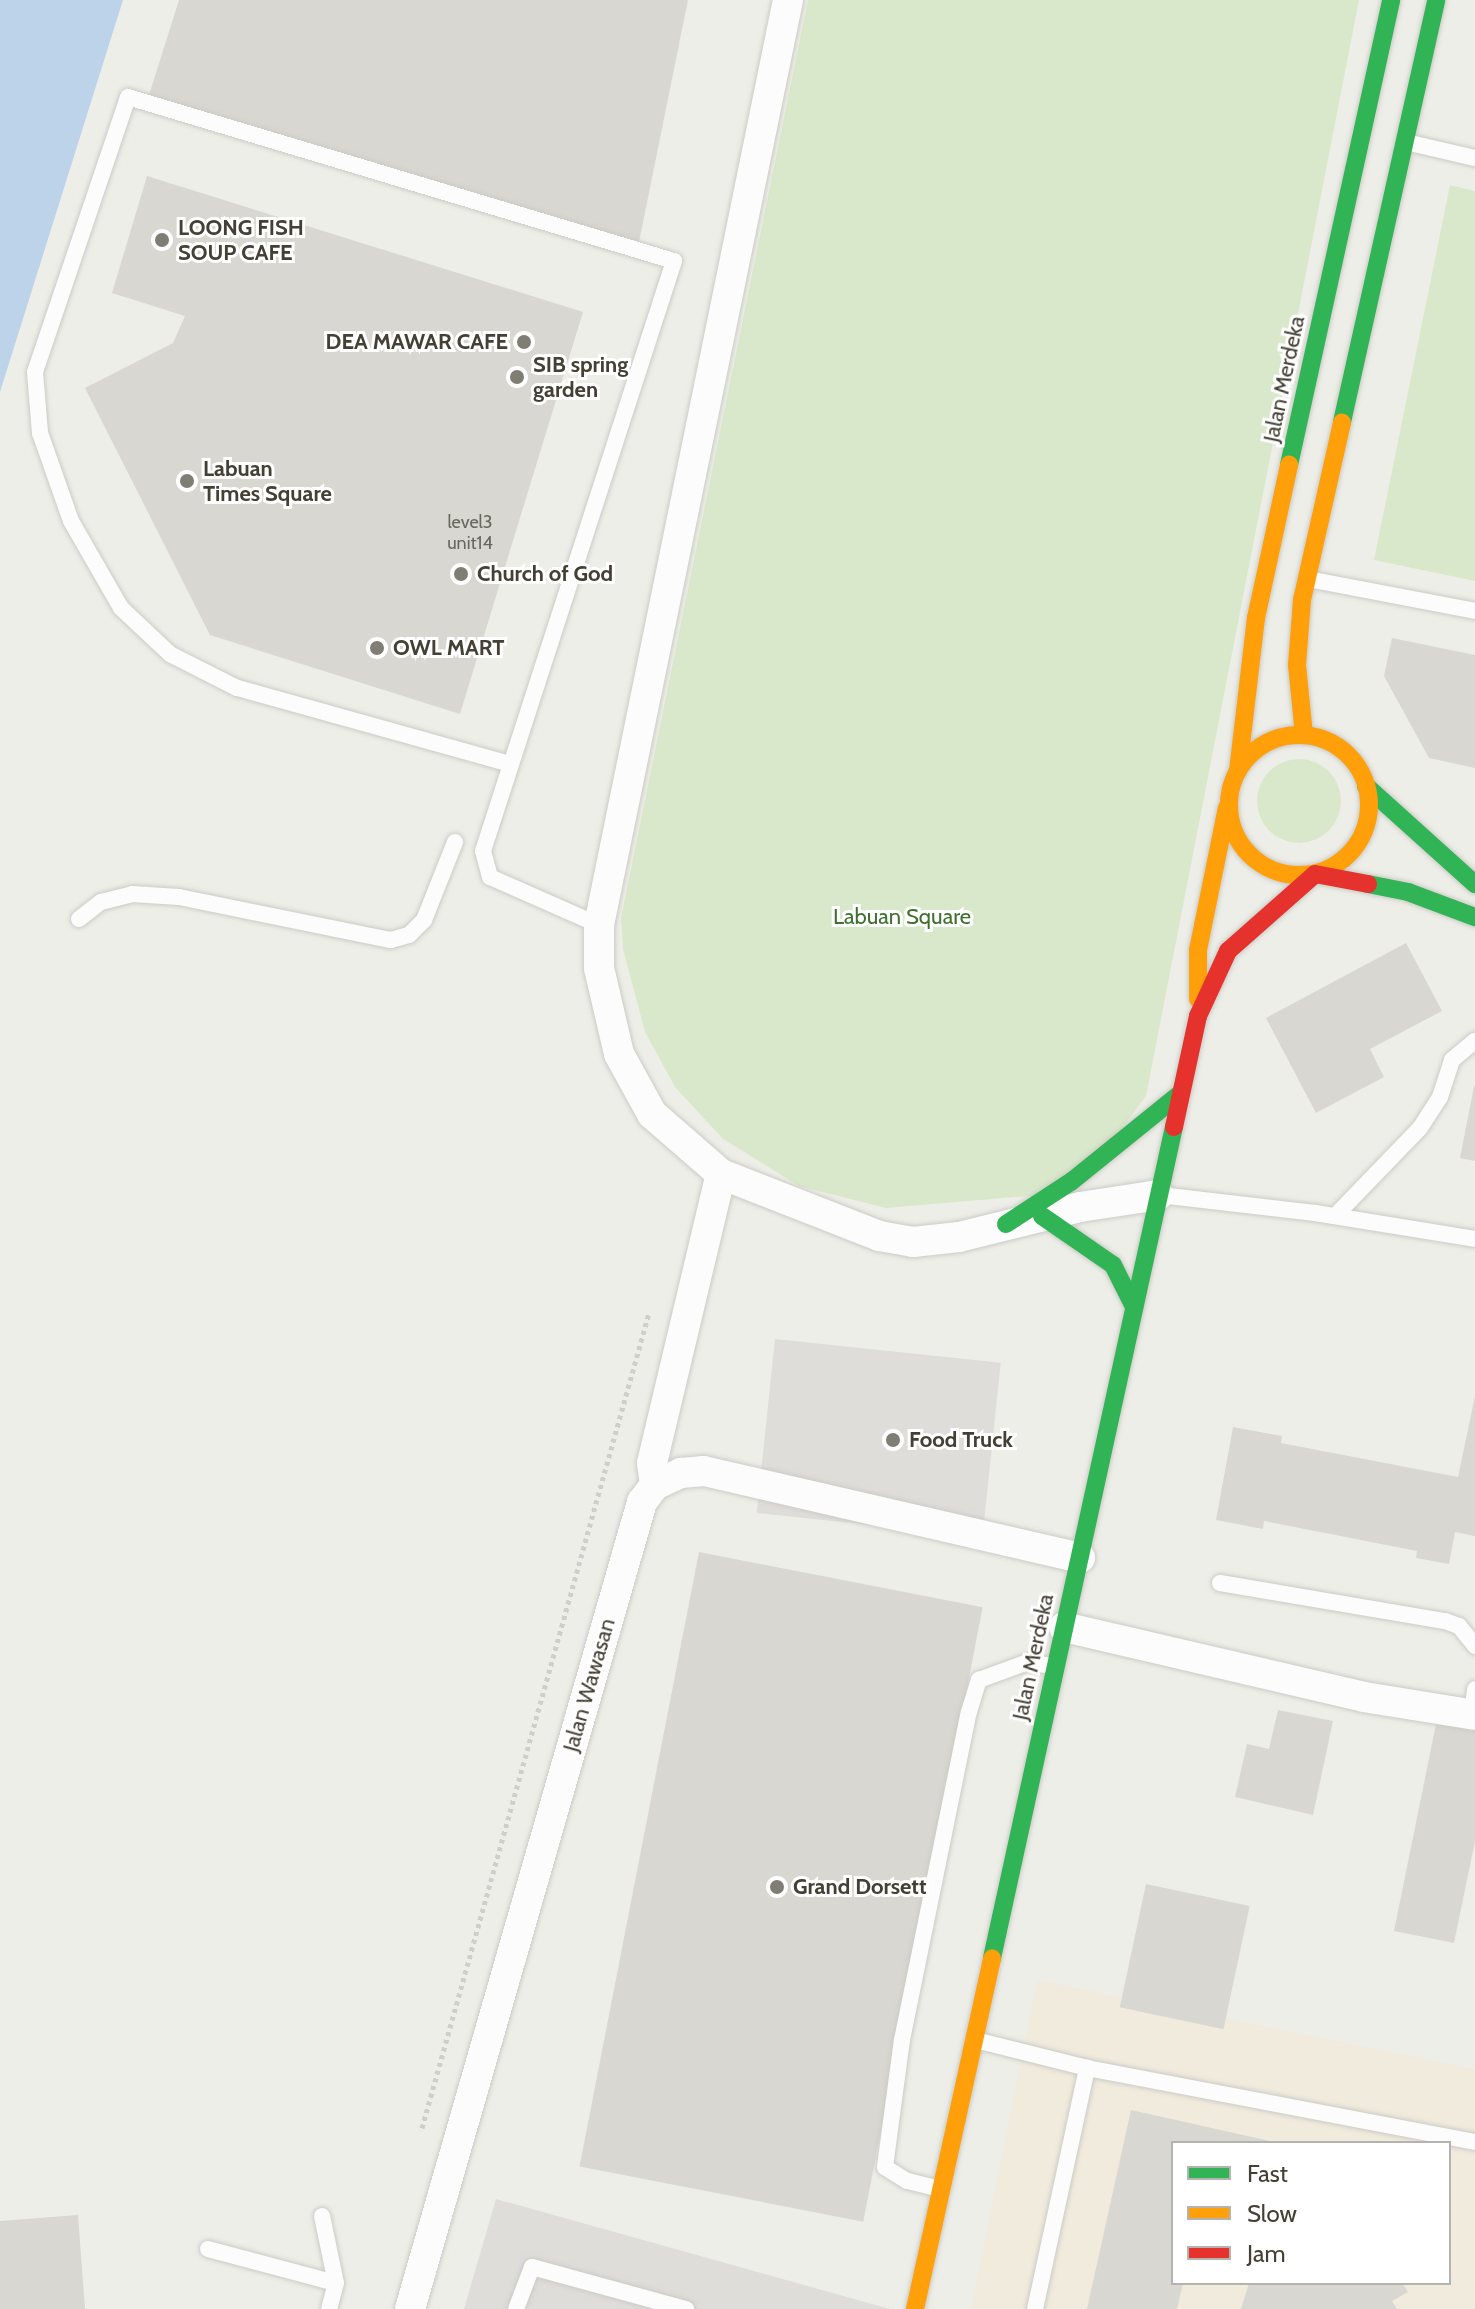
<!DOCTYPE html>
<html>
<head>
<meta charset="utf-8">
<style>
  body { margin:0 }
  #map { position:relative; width:1475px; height:2309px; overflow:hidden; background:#eeeee9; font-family:Cabin,sans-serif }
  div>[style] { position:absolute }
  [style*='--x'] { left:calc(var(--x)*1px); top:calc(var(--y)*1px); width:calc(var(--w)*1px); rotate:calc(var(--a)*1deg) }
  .commercial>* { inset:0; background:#f0ebdc }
  .green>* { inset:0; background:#d9e8ca }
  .round { border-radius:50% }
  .parking>* { inset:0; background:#deddd9; transform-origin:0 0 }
  .water>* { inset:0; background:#bcd3ea }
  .building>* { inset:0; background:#d8d7d1; transform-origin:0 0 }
  .path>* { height:5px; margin-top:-2.5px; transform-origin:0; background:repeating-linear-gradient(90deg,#d0cecb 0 4px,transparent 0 8px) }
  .roads { filter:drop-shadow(0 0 2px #cccbc6) drop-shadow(0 0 2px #cccbc6) }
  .lane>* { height:16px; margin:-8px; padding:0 8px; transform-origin:8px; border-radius:8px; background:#fcfcfc }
  .street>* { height:30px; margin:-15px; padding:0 15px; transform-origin:15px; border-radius:15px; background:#fcfcfc }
  .fast>* { height:18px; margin:-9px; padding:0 9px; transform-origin:9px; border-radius:9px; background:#30b455 }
  .slow>* { height:18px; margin:-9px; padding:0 9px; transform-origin:9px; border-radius:9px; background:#ff9f0a }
  .slow>.ring { margin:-9px; padding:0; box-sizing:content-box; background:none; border:18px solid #ff9f0a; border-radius:50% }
  .jam>* { height:18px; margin:-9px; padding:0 9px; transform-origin:9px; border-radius:9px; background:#e5322d }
  .dots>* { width:22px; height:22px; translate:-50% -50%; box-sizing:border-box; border:4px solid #fff; border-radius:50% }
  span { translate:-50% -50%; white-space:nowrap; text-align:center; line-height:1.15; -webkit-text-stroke:6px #fff; paint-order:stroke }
  .number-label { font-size:18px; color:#6a665e }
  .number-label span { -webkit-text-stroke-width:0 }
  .poi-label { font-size:22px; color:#444036; font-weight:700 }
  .left { translate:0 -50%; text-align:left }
  .right { translate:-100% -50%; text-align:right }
  .street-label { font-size:22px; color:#444036 }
  .park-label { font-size:22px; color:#40702e }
  .legend { position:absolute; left:1171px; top:2141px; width:280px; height:144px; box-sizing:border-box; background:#fff; border:2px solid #b4b3af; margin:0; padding:10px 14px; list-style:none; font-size:24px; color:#444036 }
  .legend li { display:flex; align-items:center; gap:16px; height:40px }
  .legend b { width:40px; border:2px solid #b4b3af }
</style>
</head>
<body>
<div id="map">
  <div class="commercial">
    <div style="clip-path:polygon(evenodd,1037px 1980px,1475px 2069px,1475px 2309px,971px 2309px,1037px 1980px,1173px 2143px,1449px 2143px,1449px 2283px,1173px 2283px,1173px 2143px)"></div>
  </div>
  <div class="green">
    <div style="clip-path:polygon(808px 0,1359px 0,1146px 1096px,1075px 1192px,886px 1208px,799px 1186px,723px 1139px,675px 1087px,645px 1032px,623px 949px,621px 918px)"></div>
    <div style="clip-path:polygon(1450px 185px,1475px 191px,1475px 581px,1374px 560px)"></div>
    <div class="round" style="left:1257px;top:759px;width:84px;height:84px"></div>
  </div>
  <div class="parking">
    <div style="left:775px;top:1339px;width:227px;height:175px;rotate:6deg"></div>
    <div style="clip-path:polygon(496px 2199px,890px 2309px,464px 2309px)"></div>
  </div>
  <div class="water">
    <div style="clip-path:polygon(0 0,123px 0,0 392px)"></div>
  </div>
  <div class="building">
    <div style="clip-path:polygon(179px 0,688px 0,638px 247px,149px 95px)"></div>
    <div style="clip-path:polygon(147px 176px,583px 312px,460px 714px,210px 635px,85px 388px,173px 343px,185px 316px,112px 293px)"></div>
    <div style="clip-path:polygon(1392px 638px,1475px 655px,1475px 768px,1429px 758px,1384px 676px)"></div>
    <div style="clip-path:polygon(1406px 943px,1442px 1011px,1370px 1049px,1384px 1077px,1316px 1113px,1266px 1018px)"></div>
    <div style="clip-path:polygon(1474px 1086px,1475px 1086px,1475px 1161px,1460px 1158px)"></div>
    <div style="clip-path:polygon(1475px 1396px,1475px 1536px,1455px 1532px,1449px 1564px,1416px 1558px,1417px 1551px,1264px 1521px,1263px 1529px,1216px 1520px,1233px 1427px,1282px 1436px,1281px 1443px,1458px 1477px)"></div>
    <div style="left:699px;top:1552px;width:289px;height:626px;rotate:11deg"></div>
    <div style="clip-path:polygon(1278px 1710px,1333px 1721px,1313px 1815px,1235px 1797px,1247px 1744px,1269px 1749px)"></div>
    <div style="clip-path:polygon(1437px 1719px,1475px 1727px,1475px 1841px,1454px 1943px,1394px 1931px)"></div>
    <div style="left:1146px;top:1884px;width:106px;height:126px;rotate:12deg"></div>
    <div style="clip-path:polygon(1131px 2110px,1274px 2142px,1173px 2143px,1173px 2283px,1183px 2283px,1177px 2309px,1087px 2309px)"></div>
    <div style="clip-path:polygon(78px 2215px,85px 2309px,0 2309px,0 2221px)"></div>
    <div style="clip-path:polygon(1249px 2283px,1402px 2283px,1408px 2292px,1392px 2301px,1397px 2309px,1241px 2309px)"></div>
  </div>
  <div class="path">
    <div style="--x:422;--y:2128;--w:846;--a:-74.44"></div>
  </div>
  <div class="roads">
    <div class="lane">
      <div style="--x:1406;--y:142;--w:71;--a:13.1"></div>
      <div style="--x:1308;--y:579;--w:170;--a:10.8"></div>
      <div style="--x:510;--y:764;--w:283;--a:-164.4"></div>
      <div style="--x:237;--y:688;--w:75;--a:-153.1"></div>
      <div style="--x:170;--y:654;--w:67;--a:-136.8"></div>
      <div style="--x:121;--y:608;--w:100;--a:-119.9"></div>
      <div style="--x:71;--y:521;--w:93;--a:-109.4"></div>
      <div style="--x:40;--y:433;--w:61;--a:-94.7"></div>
      <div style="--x:35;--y:372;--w:290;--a:-71.3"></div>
      <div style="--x:128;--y:97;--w:570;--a:16.72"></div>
      <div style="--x:674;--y:261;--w:620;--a:107.94"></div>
      <div style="--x:483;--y:851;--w:27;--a:75"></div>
      <div style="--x:490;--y:877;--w:119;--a:23.8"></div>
      <div style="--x:79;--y:919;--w:28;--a:-38"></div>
      <div style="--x:101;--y:902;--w:32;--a:-14"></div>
      <div style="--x:132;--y:894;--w:47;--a:3.7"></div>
      <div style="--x:179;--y:897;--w:216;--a:11.5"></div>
      <div style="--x:391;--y:940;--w:19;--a:-16"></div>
      <div style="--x:409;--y:935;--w:21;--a:-45"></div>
      <div style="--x:424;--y:920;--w:84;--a:-68.3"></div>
      <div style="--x:1160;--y:1195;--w:156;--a:6.6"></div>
      <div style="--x:1315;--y:1213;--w:162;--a:9.2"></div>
      <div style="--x:1335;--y:1216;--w:122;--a:-46"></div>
      <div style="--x:1420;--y:1128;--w:37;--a:-57"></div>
      <div style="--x:1440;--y:1097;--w:39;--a:-72"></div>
      <div style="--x:1452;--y:1060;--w:30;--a:-40"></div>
      <div style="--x:1220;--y:1583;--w:228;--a:9.6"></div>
      <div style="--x:1445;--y:1621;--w:15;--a:20"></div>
      <div style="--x:1459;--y:1626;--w:26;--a:51"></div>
      <div style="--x:1472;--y:1715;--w:26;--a:-83"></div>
      <div style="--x:975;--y:2040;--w:115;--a:14"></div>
      <div style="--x:1087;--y:2068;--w:395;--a:10.8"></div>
      <div style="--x:940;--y:2189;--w:34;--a:-166"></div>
      <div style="--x:907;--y:2181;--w:26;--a:-148"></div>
      <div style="--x:885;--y:2167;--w:128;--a:-82.4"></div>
      <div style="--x:902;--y:2040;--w:335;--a:-78.5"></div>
      <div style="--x:969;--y:1712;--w:34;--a:-73"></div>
      <div style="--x:979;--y:1680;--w:52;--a:-20.2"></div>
      <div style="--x:1028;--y:1662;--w:27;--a:10"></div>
      <div style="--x:322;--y:2216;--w:68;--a:78.2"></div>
      <div style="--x:208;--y:2249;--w:132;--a:14.9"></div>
      <div style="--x:336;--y:2283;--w:27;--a:105"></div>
      <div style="--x:516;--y:2309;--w:45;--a:-69.1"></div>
      <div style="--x:532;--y:2267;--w:160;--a:15.3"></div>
      <div style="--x:1035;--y:2309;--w:247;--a:-77.8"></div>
    </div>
    <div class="street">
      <div style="--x:788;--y:0;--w:944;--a:101.55"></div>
      <div style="--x:599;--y:925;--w:43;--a:90"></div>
      <div style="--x:599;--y:968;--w:88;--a:76.9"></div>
      <div style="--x:619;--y:1054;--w:68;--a:61.2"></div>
      <div style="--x:652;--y:1114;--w:91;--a:41"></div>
      <div style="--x:721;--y:1174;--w:170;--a:21.4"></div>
      <div style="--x:879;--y:1236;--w:35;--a:10"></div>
      <div style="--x:913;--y:1242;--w:46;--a:-6.2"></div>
      <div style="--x:959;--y:1237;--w:125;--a:-13.9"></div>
      <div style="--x:1080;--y:1207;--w:79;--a:-8.7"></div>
      <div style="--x:655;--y:1485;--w:22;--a:-98"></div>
      <div style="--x:652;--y:1463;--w:297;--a:-76.6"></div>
      <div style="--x:1064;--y:1627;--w:308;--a:13.1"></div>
      <div style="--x:1364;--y:1697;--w:112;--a:9.2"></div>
      <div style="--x:410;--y:2309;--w:840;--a:-73.96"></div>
      <div style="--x:642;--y:1502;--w:21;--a:-53"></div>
      <div style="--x:655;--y:1485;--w:29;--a:-25"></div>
      <div style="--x:681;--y:1473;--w:23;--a:-5"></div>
      <div style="--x:704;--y:1471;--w:386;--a:13"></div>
    </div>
    <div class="fast">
      <div style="--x:1342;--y:422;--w:432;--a:-77.4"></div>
      <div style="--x:1289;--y:465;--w:476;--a:-77.6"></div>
      <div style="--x:1366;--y:786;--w:147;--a:42"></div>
      <div style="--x:1368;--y:884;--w:41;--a:11.3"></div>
      <div style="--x:1408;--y:892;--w:72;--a:20.5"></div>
      <div style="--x:1042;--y:1216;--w:86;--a:34.6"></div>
      <div style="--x:1113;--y:1265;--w:47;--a:63.4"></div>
      <div style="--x:1006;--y:1224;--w:79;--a:-33.1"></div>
      <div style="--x:1072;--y:1181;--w:140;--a:-38.9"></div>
      <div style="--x:992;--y:1958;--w:851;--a:-77.65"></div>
    </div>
    <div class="slow">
      <div style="--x:1304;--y:735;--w:70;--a:-95.7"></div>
      <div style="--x:1297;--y:665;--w:65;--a:-85.6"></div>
      <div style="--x:1302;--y:600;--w:182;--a:-77.3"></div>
      <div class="ring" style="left:1229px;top:735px;width:122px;height:122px"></div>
      <div style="--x:1238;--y:771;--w:154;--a:-83.3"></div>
      <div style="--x:1256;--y:618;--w:157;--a:-77.8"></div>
      <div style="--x:1198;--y:999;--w:49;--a:-90"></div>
      <div style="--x:1198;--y:950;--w:145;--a:-78.5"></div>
      <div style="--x:915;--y:2309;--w:359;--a:-77.6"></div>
    </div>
    <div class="jam">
      <div style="--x:1174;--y:1127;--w:114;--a:-77.8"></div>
      <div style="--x:1198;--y:1016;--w:72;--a:-65.2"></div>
      <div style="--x:1228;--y:951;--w:116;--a:-41.5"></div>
      <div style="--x:1315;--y:874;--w:54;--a:10.7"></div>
    </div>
  </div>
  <div class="dots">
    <div style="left:162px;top:240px;background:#807d75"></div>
    <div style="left:524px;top:342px;background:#807d75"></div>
    <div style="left:517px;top:377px;background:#807d75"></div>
    <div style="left:187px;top:481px;background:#807d75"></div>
    <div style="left:461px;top:574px;background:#807d75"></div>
    <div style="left:377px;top:648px;background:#807d75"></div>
    <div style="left:893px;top:1440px;background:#807d75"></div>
    <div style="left:777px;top:1887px;background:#807d75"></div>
  </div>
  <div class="number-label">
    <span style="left:470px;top:533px">level3<br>unit14</span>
  </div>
  <div class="poi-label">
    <span class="left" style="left:178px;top:240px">LOONG FISH<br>SOUP CAFE</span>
    <span class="right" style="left:508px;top:342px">DEA MAWAR CAFE</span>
    <span class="left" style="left:533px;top:377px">SIB spring<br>garden</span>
    <span class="left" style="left:203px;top:481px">Labuan<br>Times Square</span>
    <span class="left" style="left:477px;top:574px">Church of God</span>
    <span class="left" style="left:393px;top:648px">OWL MART</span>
    <span class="left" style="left:909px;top:1440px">Food Truck</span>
    <span class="left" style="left:793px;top:1887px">Grand Dorsett</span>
  </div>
  <div class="street-label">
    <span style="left:1284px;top:379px;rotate:-78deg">Jalan Merdeka</span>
    <span style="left:1033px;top:1657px;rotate:-78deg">Jalan Merdeka</span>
    <span style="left:589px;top:1685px;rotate:-74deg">Jalan Wawasan</span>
  </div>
  <div class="park-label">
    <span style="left:902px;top:917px">Labuan Square</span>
  </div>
  <ul class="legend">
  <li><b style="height:10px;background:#30b455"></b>Fast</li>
  <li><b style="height:10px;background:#ff9f0a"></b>Slow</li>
  <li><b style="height:10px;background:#e5322d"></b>Jam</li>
  </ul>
</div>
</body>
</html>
